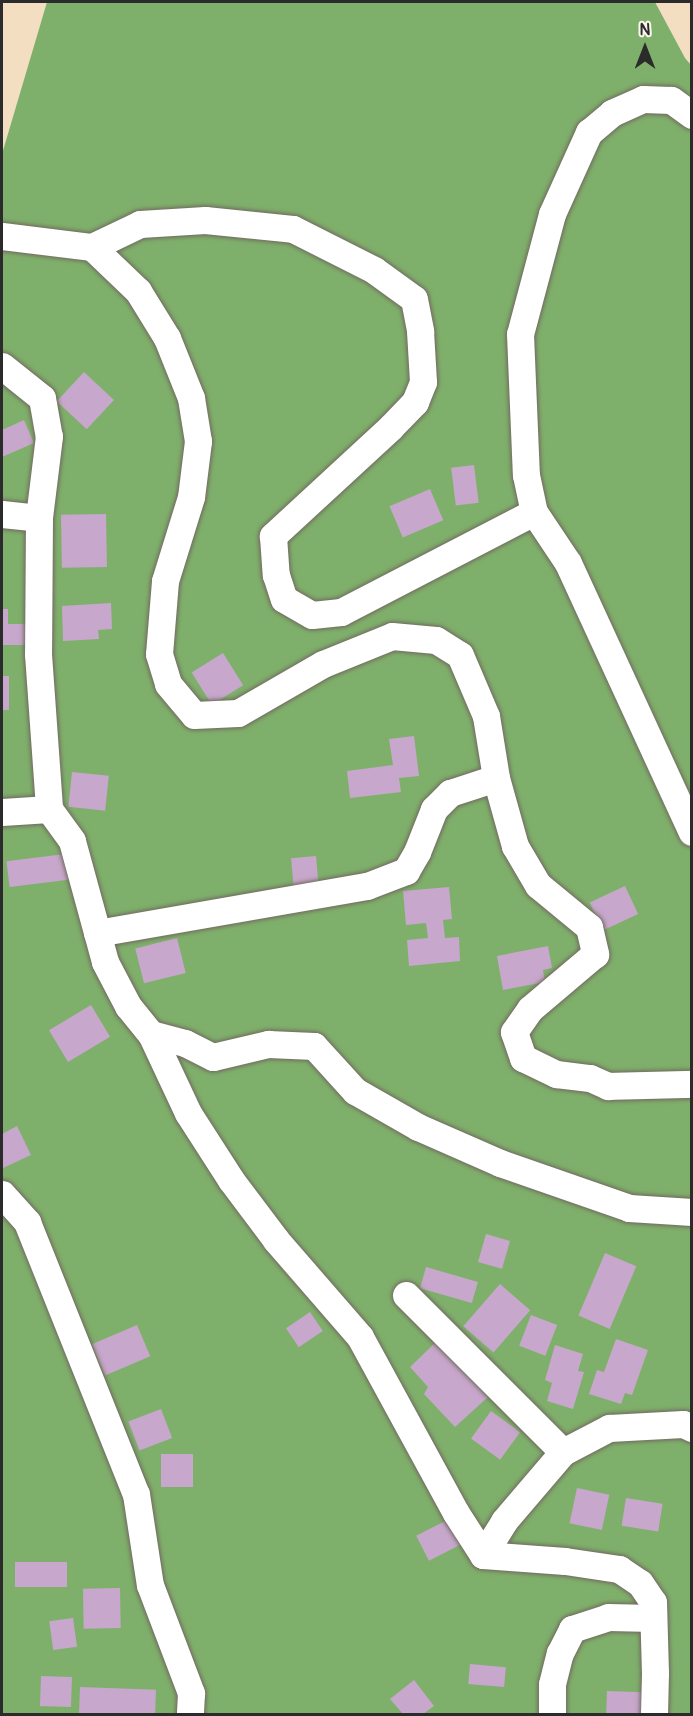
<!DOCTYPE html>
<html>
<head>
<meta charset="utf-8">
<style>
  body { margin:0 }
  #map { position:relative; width:693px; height:1716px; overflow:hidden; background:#f3dec2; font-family:Pangolin,sans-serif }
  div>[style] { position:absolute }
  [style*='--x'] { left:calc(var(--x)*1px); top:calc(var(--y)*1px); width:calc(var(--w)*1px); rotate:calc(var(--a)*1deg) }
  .forest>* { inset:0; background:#7fb06b }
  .building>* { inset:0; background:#c7a7cb; transform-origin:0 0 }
  .roads { filter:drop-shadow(0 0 2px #716a60) drop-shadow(0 0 2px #716a60) }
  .street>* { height:27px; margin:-13.5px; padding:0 13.5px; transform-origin:13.5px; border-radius:13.5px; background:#fff }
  span { translate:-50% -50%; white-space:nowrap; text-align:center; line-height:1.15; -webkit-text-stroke:6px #fbf7ec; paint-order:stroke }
  .frame { position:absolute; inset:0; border:3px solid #2b2b2b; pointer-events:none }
  .north { position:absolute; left:615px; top:18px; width:60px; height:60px; -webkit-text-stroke:4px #fbf7ec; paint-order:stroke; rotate:0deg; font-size:16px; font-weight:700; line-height:24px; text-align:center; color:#2b2b2b }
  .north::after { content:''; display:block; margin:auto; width:21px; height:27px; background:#2b2b2b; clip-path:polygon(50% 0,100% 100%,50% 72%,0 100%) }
</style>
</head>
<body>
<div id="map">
  <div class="forest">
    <div style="clip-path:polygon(47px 2px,655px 2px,685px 58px,691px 65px,691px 1714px,2px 1714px,2px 154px)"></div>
  </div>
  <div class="building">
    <div style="left:84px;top:372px;width:41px;height:40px;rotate:43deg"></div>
    <div style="clip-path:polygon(24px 420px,34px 443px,2px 457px,2px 430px)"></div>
    <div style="left:474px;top:465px;width:38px;height:23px;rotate:83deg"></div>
    <div style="left:430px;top:489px;width:34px;height:44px;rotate:67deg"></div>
    <div style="left:106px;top:514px;width:53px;height:45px;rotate:89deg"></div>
    <div style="clip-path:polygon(111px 603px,112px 629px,98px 630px,99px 639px,63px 641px,62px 606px)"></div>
    <div style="clip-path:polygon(2px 609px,8px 609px,8px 624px,28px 624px,28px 645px,2px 645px)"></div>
    <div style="left:223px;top:653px;width:38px;height:37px;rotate:58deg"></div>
    <div style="left:2px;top:676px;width:7px;height:34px"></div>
    <div style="clip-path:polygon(414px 736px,419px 776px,399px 778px,401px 792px,350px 798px,347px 771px,393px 765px,389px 739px)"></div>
    <div style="left:72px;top:772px;width:37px;height:35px;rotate:6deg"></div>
    <div style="left:65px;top:854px;width:26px;height:59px;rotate:83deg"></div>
    <div style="left:316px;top:856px;width:35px;height:25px;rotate:85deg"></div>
    <div style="left:625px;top:886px;width:31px;height:39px;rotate:65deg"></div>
    <div style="clip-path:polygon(449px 887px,452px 919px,443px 920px,445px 938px,459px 937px,460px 961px,409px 966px,407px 940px,428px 938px,426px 923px,406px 925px,403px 891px)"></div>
    <div style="left:177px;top:938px;width:36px;height:43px;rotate:76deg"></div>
    <div style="clip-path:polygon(548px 946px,552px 968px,543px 970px,545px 982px,503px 990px,497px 956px)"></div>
    <div style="left:91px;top:1005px;width:37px;height:49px;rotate:59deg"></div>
    <div style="clip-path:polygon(17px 1126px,31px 1155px,3px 1168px,2px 1134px)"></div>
    <div style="left:486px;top:1234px;width:25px;height:29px;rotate:16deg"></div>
    <div style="left:605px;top:1253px;width:34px;height:68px;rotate:23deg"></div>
    <div style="left:426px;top:1267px;width:54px;height:22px;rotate:16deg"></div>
    <div style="left:500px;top:1284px;width:40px;height:56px;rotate:41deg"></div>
    <div style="left:310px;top:1312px;width:23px;height:29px;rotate:56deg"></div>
    <div style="left:531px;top:1315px;width:28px;height:33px;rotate:21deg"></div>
    <div style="left:137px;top:1325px;width:34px;height:49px;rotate:67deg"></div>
    <div style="clip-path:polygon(616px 1339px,648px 1350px,632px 1395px,625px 1393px,621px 1404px,589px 1394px,597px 1370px,604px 1372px)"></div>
    <div style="clip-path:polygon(436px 1342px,488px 1397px,455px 1427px,424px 1394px,428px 1387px,410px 1367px)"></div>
    <div style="clip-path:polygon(555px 1345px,583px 1354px,578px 1371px,584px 1372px,573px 1409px,547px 1401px,552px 1383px,545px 1380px)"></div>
    <div style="left:161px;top:1409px;width:31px;height:35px;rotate:69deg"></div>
    <div style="left:491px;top:1411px;width:36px;height:34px;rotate:36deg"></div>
    <div style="left:161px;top:1454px;width:32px;height:33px"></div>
    <div style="left:577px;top:1488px;width:33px;height:36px;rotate:12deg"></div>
    <div style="left:626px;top:1498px;width:37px;height:28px;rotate:9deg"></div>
    <div style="left:451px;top:1518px;width:28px;height:39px;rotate:63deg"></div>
    <div style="left:15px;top:1562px;width:52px;height:25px"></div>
    <div style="left:120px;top:1588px;width:40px;height:37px;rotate:89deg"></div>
    <div style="left:73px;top:1618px;width:29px;height:24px;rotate:82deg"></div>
    <div style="left:470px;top:1664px;width:36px;height:20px;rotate:5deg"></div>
    <div style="left:41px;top:1676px;width:31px;height:30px;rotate:2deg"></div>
    <div style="clip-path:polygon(414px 1680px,434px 1706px,423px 1714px,403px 1714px,390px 1699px)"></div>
    <div style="left:80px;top:1687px;width:76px;height:27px;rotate:2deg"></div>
    <div style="left:607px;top:1691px;width:38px;height:23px;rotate:2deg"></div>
  </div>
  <div class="roads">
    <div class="street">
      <div style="--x:692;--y:115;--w:26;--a:-144"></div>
      <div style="--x:671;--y:100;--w:28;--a:-178"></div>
      <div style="--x:643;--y:99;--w:34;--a:156"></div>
      <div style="--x:612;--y:113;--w:30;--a:140"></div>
      <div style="--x:589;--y:132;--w:90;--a:114.3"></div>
      <div style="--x:552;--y:214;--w:124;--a:104.9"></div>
      <div style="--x:520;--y:334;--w:141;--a:87.6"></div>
      <div style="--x:526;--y:475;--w:38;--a:78"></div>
      <div style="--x:534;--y:512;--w:61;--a:56.3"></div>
      <div style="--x:568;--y:563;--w:296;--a:65.3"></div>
      <div style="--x:2;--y:236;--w:91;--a:7"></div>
      <div style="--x:92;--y:247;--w:53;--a:-25.6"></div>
      <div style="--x:140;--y:224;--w:65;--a:-3.5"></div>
      <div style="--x:205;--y:220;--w:88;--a:5.8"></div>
      <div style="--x:293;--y:229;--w:91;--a:26.8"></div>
      <div style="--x:374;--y:270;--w:49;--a:35.9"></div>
      <div style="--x:414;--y:299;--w:33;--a:79"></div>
      <div style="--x:420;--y:331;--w:51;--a:86.6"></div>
      <div style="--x:423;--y:382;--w:22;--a:112"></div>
      <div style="--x:415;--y:402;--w:35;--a:134"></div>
      <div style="--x:391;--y:427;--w:161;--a:137.3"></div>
      <div style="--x:273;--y:536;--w:39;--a:86"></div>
      <div style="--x:276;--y:575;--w:25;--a:72"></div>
      <div style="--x:284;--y:599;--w:32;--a:30"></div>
      <div style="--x:312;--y:615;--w:29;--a:-6"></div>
      <div style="--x:341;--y:612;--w:217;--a:-27.4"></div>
      <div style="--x:92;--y:247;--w:64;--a:43.7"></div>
      <div style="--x:138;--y:291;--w:55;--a:58.3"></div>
      <div style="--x:167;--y:338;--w:65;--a:68.2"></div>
      <div style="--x:191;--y:398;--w:44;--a:80.8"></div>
      <div style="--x:198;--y:441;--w:56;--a:97.1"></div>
      <div style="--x:191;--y:497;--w:88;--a:107.2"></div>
      <div style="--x:165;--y:581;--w:73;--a:94.7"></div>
      <div style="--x:159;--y:654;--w:31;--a:73"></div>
      <div style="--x:168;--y:684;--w:40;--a:50"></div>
      <div style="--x:194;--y:715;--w:44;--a:-2.6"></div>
      <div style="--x:238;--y:713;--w:98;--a:-30"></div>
      <div style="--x:323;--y:664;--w:74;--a:-22.1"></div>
      <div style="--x:392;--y:636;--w:44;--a:5.2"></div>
      <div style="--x:436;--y:640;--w:28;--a:32"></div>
      <div style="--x:460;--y:655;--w:66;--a:66.9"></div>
      <div style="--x:486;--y:716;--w:63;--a:80.8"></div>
      <div style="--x:496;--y:778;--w:71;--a:74.4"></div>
      <div style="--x:515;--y:846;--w:45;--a:59.5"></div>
      <div style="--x:538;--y:885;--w:66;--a:39.5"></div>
      <div style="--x:589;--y:927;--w:28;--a:77"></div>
      <div style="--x:595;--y:954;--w:85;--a:139.8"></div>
      <div style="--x:530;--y:1009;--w:28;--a:125"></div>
      <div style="--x:514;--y:1032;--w:28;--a:71"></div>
      <div style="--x:523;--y:1058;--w:37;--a:26"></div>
      <div style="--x:556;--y:1074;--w:34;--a:7"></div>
      <div style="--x:590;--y:1078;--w:20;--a:24"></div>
      <div style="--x:608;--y:1086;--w:84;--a:-1.4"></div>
      <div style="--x:2;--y:366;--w:51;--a:38.7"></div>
      <div style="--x:42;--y:398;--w:39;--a:80"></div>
      <div style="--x:49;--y:436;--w:83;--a:97"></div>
      <div style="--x:39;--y:518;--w:136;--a:90.4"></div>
      <div style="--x:38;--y:654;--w:155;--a:85.9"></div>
      <div style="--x:49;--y:809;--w:39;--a:54"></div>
      <div style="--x:72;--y:841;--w:125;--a:74.7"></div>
      <div style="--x:105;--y:962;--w:50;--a:62.4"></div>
      <div style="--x:128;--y:1006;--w:36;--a:51"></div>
      <div style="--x:151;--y:1034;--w:87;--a:64.9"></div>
      <div style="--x:188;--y:1113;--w:80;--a:57.3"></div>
      <div style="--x:231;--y:1180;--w:75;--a:53.1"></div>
      <div style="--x:276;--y:1240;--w:128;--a:49.1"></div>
      <div style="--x:360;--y:1337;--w:200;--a:61.4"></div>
      <div style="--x:456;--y:1513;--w:50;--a:57.3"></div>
      <div style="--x:2;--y:514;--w:37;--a:6"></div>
      <div style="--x:2;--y:812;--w:47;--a:-3.7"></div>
      <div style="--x:97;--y:933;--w:274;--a:-9.9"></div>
      <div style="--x:367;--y:886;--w:42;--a:-21"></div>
      <div style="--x:406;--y:871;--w:22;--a:-60"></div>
      <div style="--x:417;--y:852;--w:46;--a:-68.4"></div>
      <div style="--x:434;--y:809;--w:23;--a:-45"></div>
      <div style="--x:450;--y:793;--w:48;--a:-18.1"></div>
      <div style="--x:151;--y:1034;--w:35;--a:15"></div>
      <div style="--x:185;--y:1043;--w:31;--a:27"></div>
      <div style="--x:213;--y:1057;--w:57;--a:-13.3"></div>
      <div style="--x:268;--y:1044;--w:46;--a:2.5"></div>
      <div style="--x:314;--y:1046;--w:61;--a:47.7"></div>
      <div style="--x:355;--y:1091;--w:73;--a:29.7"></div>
      <div style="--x:418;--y:1127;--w:90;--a:23.7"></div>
      <div style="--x:500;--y:1163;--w:137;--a:19.2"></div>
      <div style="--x:629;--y:1208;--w:63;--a:3.6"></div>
      <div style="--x:2;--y:1194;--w:38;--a:48"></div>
      <div style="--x:27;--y:1222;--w:293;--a:68.2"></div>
      <div style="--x:136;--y:1494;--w:92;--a:81.3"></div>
      <div style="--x:150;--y:1585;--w:116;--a:69.2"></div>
      <div style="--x:191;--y:1693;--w:21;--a:93"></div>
      <div style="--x:406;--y:1295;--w:222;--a:45"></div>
      <div style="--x:483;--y:1555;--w:82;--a:4.2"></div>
      <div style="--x:565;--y:1561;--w:55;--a:8.4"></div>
      <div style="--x:619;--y:1569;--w:25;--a:34"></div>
      <div style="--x:640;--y:1583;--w:23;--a:56"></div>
      <div style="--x:653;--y:1602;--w:71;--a:88.4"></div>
      <div style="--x:655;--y:1673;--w:41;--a:91.4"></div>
      <div style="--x:483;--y:1555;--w:40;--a:-58"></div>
      <div style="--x:504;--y:1521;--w:91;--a:-49.5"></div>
      <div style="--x:563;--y:1452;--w:52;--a:-27.6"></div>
      <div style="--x:609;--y:1428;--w:74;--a:-3.1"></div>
      <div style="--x:683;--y:1424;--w:10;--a:24"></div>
      <div style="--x:552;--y:1714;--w:30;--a:-90"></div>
      <div style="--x:552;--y:1684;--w:32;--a:-76"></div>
      <div style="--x:560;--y:1653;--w:27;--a:-63"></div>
      <div style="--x:572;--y:1629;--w:38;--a:-18"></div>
      <div style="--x:608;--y:1617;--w:45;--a:1.3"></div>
    </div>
  </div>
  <div class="frame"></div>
  <div class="north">N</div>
</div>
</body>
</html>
